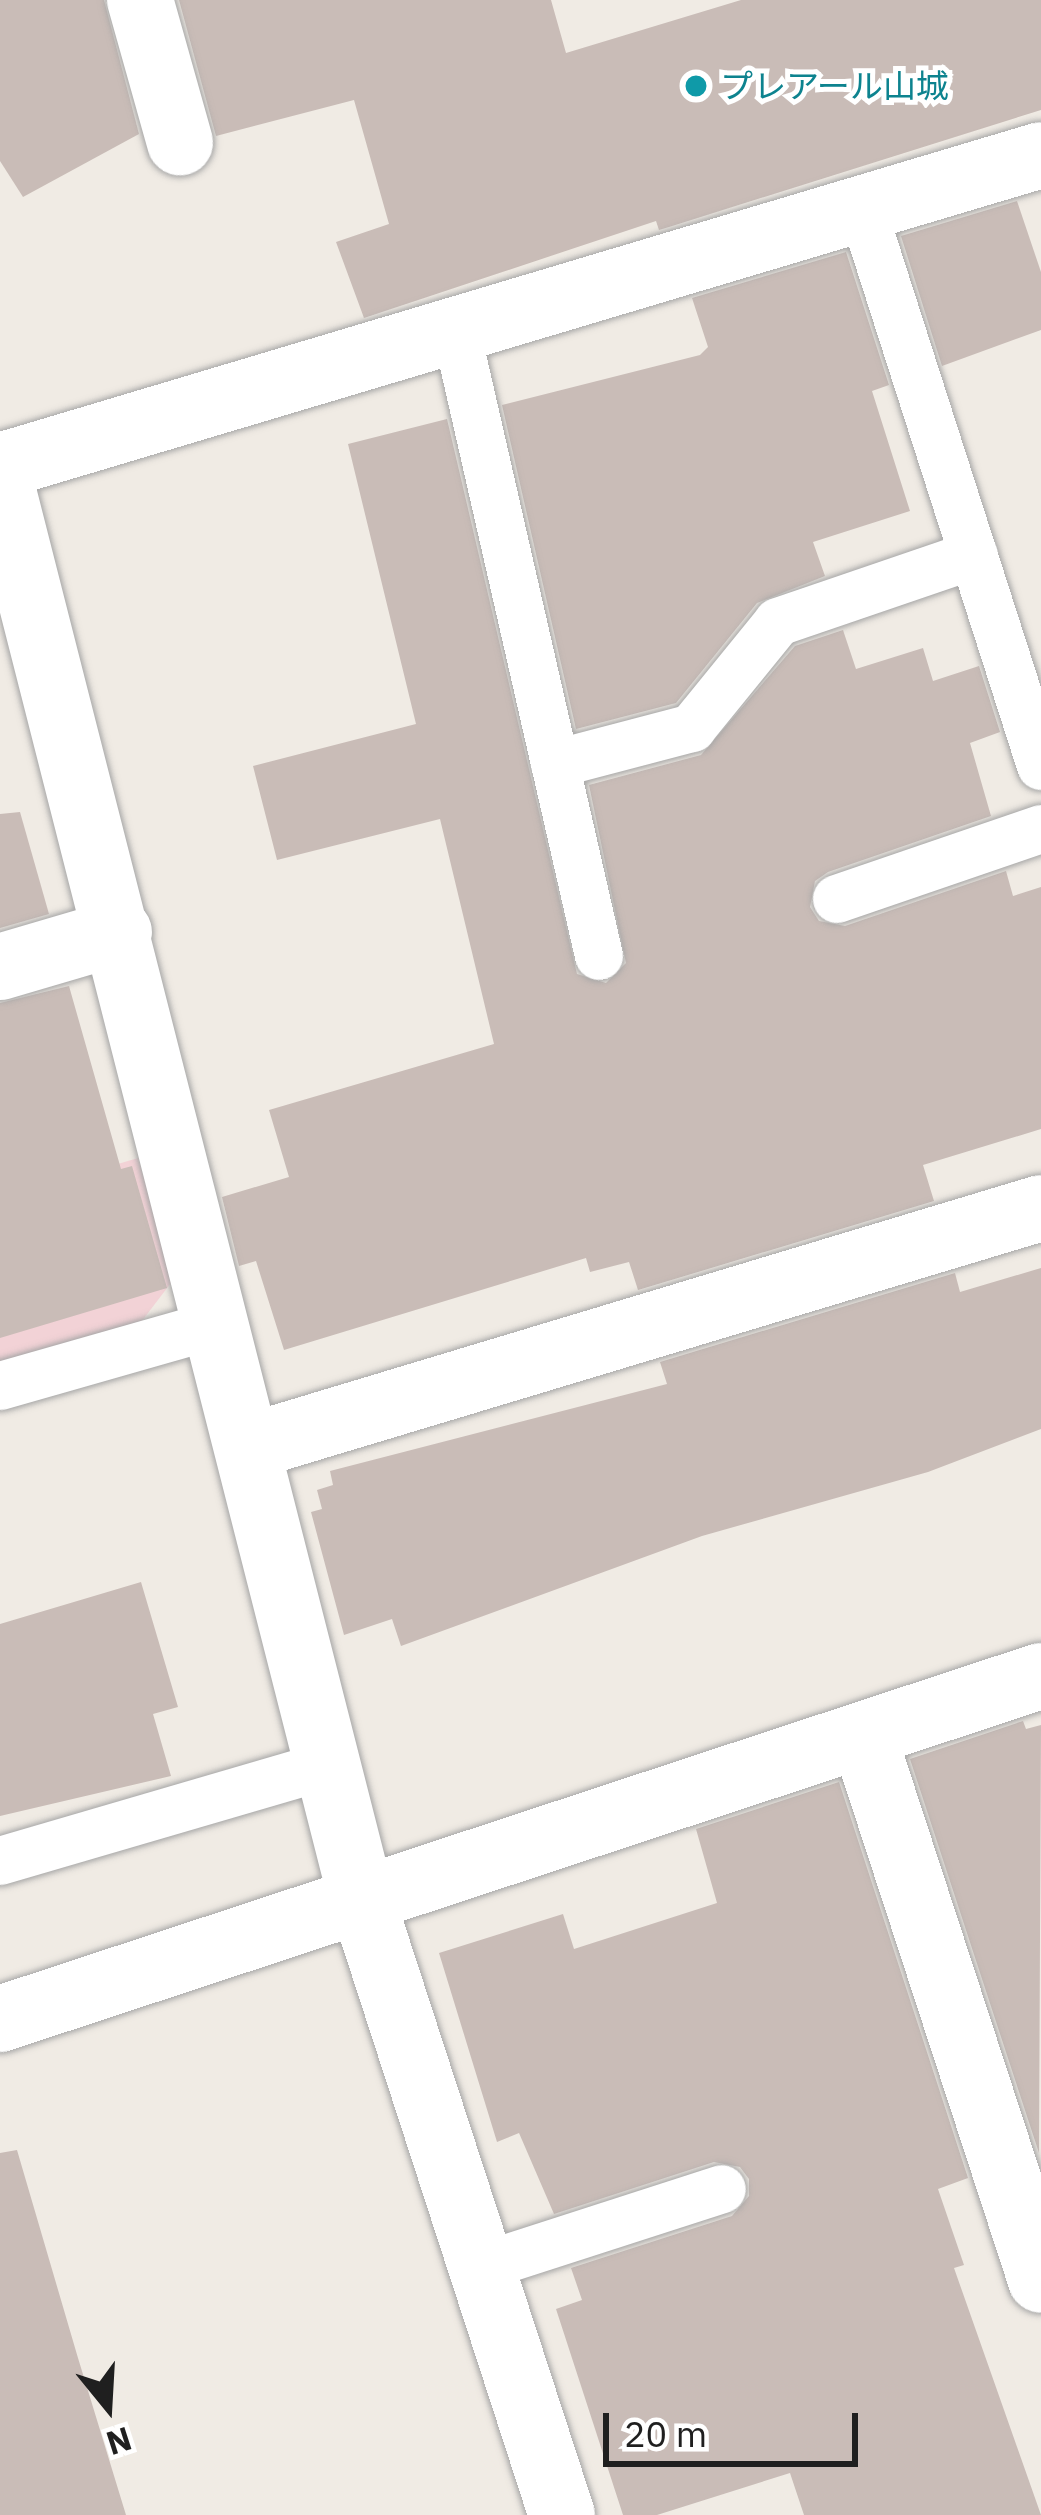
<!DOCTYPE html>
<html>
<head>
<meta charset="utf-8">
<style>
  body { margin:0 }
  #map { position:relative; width:1041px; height:2515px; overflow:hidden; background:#f0ebe4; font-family:"IBM Plex Sans","Noto Sans JP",sans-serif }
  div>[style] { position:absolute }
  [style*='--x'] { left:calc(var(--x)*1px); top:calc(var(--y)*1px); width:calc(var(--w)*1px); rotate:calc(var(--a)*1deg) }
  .commercial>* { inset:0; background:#f2d2d6 }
  .building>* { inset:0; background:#c9bcb7 }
  .roads { filter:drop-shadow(0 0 3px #a6a6a6) drop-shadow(0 0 3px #a6a6a6) }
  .lane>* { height:48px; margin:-24px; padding:0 24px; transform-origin:24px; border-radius:24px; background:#fff }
  .street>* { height:66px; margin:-33px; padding:0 33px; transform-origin:33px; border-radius:33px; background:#fff }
  .dots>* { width:33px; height:33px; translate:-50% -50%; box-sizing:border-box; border:6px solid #fff; border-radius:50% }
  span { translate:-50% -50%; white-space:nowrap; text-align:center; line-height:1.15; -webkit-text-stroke:10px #fff; paint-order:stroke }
  .culture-label { font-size:33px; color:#0d838f }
  .left { translate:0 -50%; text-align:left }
  .north { position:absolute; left:48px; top:2347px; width:120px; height:120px; -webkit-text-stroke:9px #fff; paint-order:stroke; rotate:162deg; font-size:33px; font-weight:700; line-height:48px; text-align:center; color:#1f1f1f }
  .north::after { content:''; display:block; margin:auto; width:42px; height:54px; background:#1f1f1f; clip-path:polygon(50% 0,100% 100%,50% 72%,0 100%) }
  .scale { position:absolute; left:603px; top:2413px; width:255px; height:54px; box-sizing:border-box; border:6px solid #1f1f1f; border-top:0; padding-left:15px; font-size:36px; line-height:42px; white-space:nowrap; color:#1f1f1f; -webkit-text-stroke:9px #fff; paint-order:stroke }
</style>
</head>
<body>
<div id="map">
  <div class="commercial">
    <div style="clip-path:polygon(138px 1158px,174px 1279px,135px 1330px,0 1369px,0 1199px)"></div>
  </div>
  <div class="building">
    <div style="clip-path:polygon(0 0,104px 0,139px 134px,23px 197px,0 161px)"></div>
    <div style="clip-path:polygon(179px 0,551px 0,566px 53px,741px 0,1041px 0,1041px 110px,669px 227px,659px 230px,656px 221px,364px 318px,336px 242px,389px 224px,354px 100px,216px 136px)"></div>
    <div style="clip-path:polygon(1017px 201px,1041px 272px,1041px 330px,942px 366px,901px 236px)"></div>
    <div style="clip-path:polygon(846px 252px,889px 385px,872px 391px,910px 511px,813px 542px,825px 576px,757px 603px,676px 703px,576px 729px,502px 405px,700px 355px,708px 347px,692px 298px)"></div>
    <div style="clip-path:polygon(447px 419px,577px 974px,606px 983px,626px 963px,589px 785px,701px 755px,795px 646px,843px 630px,856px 669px,923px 648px,933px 681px,979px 666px,1000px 732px,970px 743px,991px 816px,828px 872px,815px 881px,810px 907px,819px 921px,845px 926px,1006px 871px,1013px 896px,1041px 887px,1041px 1129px,923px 1165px,934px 1201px,638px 1290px,629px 1262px,590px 1272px,586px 1258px,284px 1350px,256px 1261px,239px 1266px,222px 1197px,289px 1177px,269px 1110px,494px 1044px,440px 819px,277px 860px,253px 766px,416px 724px,348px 444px)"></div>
    <div style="clip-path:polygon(20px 812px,49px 914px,0 928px,0 814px)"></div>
    <div style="clip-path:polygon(69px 986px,121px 1169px,132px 1166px,167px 1288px,0 1338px,0 1003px)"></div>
    <div style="clip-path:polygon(1041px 1268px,1041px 1429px,928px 1472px,702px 1536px,401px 1646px,392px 1619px,344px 1635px,311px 1512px,322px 1509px,317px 1490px,333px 1485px,330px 1471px,667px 1384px,660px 1362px,955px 1273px,960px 1292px)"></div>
    <div style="clip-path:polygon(141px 1582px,178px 1707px,153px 1714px,171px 1776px,0 1816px,0 1624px)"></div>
    <div style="clip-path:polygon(1023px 1721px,1026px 1729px,1041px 1725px,1039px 2153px,910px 1759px)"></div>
    <div style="clip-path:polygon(839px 1782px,968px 2178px,938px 2189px,964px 2265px,954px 2268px,1041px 2515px,804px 2515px,790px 2473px,657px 2515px,623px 2515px,556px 2309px,582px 2300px,571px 2268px,732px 2216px,749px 2196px,749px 2179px,740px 2167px,714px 2162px,554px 2214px,519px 2133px,497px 2142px,439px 1953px,563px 1914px,574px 1949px,717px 1903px,696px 1829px)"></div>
    <div style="clip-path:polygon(17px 2150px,78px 2358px,126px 2515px,0 2515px,0 2153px)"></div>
  </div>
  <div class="roads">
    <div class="lane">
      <div style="--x:862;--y:208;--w:586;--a:72.21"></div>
      <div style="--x:456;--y:330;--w:642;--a:77.13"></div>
      <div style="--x:555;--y:764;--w:142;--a:-14.7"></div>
      <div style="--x:692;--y:728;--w:136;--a:-50.9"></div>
      <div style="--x:778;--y:622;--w:207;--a:-18.9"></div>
      <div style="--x:837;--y:899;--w:216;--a:-18.9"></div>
      <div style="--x:0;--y:1386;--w:226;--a:-15.9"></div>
      <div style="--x:0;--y:1861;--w:342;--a:-16.3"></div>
      <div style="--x:481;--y:2267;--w:253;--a:-17.9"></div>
    </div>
    <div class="street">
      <div style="--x:140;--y:0;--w:148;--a:74.3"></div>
      <div style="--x:0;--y:466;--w:1086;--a:-16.63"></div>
      <div style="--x:0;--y:479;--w:1466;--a:75.71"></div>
      <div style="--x:362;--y:1900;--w:647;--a:71.99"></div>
      <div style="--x:0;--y:967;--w:124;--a:-16.4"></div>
      <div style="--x:248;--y:1447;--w:828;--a:-16.77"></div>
      <div style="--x:863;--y:1735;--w:573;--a:71.91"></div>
      <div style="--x:0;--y:2019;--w:1096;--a:-18.24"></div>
    </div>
  </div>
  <div class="dots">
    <div style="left:696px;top:86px;background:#0f9aa8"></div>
  </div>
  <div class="culture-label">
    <span class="left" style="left:720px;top:86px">プレアール山城</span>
  </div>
  <div class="north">N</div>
  <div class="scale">20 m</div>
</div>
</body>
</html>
